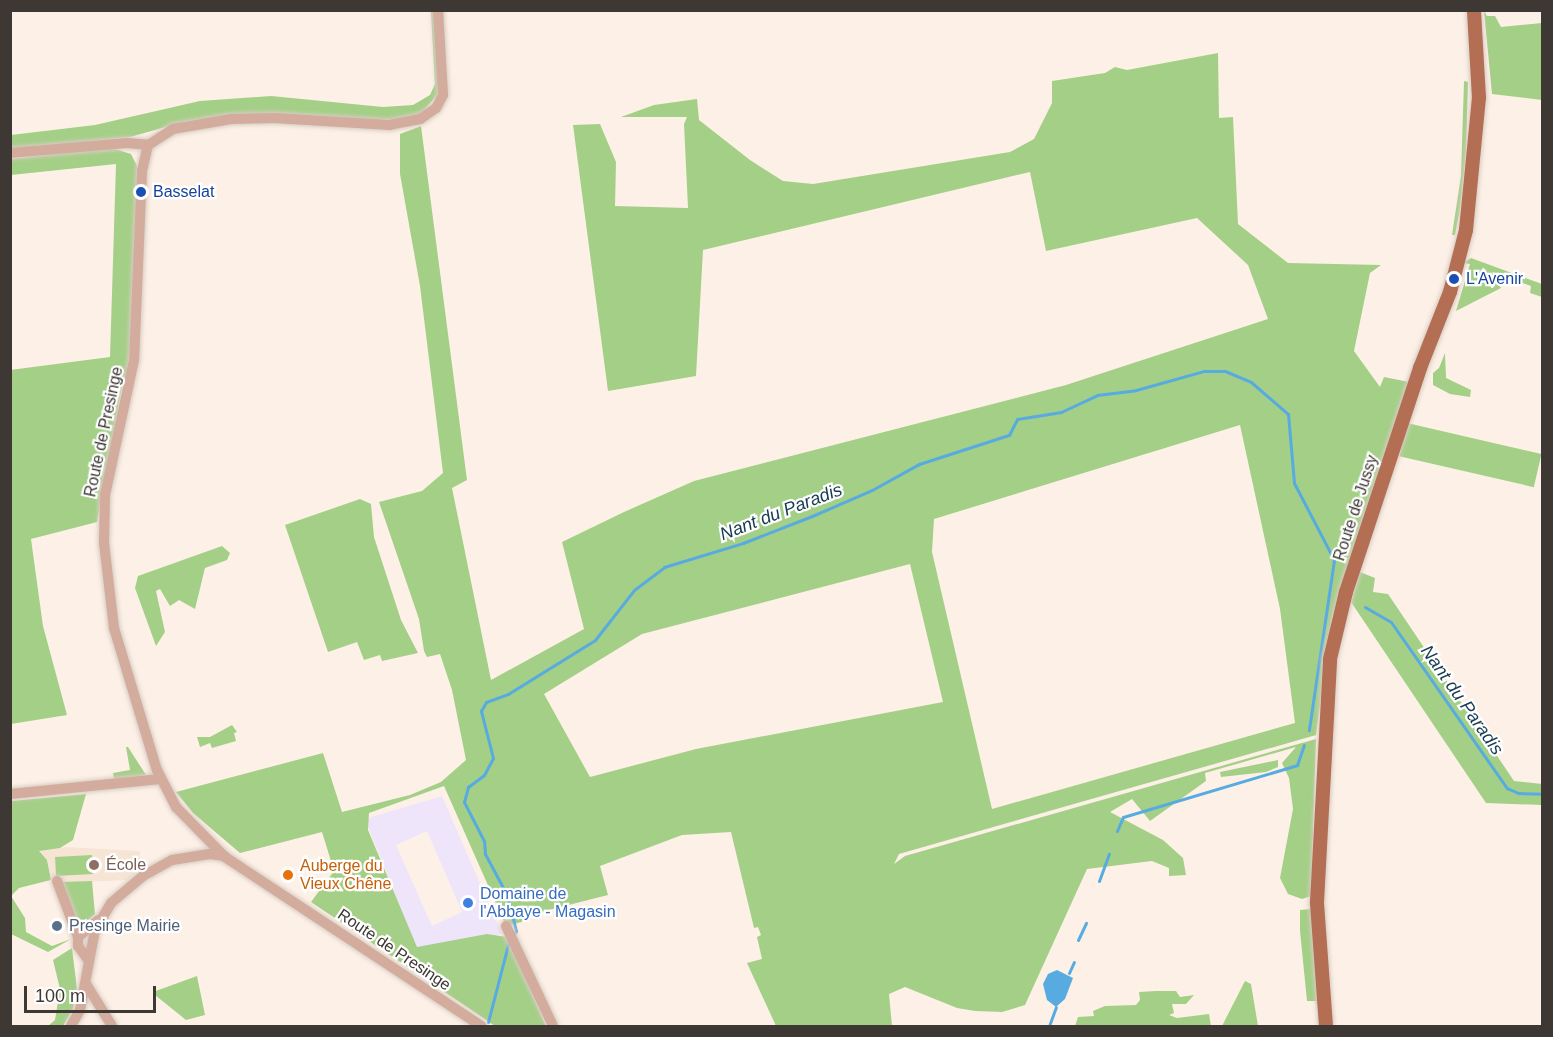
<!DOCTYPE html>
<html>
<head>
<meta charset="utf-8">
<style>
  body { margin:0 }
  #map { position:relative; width:1553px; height:1037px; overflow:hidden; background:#fdf1e7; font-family:Arial,sans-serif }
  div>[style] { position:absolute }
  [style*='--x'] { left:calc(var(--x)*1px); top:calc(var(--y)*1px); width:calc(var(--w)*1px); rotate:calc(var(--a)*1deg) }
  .industrial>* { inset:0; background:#efe5fa }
  .built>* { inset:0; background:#f6e5d5 }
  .green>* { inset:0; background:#a4cf86; transform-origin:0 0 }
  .water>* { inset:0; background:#58abe1 }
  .stream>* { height:3px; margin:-1.5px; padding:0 1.5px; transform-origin:1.5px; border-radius:1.5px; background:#58abe1 }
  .roads { filter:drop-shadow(0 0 2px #d7ccc3) drop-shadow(0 0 2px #d7ccc3) }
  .minor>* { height:10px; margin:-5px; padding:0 5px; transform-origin:5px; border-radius:5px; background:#d3ac9d }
  .major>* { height:14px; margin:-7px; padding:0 7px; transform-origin:7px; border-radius:7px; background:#b36e54 }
  .dots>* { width:16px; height:16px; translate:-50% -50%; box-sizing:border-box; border:3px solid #fff; border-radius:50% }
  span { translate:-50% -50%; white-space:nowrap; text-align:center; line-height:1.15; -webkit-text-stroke:4.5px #fff; paint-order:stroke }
  .transit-label { font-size:16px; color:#164399 }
  .left { translate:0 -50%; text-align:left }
  .street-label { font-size:16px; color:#3d3834 }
  .education-label { font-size:16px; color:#785e54 }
  .food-label { font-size:16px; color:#c56008 }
  .shop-label { font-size:16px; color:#366cbe }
  .service-label { font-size:16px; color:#4e5e75 }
  .water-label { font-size:18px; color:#173b52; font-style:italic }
  .frame { position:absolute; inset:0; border:12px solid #3d3834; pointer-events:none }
  .scale { position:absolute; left:24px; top:986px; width:132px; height:27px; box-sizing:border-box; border:3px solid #3d3834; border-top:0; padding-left:8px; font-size:18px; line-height:21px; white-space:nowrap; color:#3d3834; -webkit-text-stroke:4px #fff; paint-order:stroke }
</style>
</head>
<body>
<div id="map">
  <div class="industrial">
    <div style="clip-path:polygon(evenodd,442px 796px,502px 934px,417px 948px,366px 822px,371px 817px,442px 796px,427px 831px,462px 912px,432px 926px,396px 845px,427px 831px)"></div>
  </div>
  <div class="built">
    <div style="clip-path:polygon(66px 847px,140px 851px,140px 870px,127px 880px,61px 883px,59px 877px,51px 878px,47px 860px,38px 851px)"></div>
  </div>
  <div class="green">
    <div style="clip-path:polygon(431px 11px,435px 11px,438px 94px,420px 115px,401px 120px,244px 115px,187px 121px,130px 137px,11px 149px,11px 135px,95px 125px,200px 101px,271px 96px,383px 107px,413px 105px,430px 95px,435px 84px)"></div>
    <div style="clip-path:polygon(1484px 11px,1487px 16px,1495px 16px,1501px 27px,1542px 23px,1542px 100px,1492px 94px)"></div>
    <div style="clip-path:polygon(evenodd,1218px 53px,1219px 118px,1233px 117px,1238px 224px,1288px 263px,1381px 265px,1370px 273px,1354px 351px,1380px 387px,1384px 377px,1409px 382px,1332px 617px,1316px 735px,899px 854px,894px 864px,905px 856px,1316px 739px,1311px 896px,1302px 899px,1288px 894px,1280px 878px,1293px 809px,1289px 778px,1282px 763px,1296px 747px,1205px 773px,1206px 781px,1150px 821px,1132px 799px,1110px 812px,1163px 840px,1183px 858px,1186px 875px,1169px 876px,1169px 868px,1152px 861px,1087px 869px,1025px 1005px,1002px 1012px,975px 1011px,957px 1008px,905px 987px,889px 994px,892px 1026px,776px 1026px,747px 963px,762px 959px,757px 937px,761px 935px,758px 927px,754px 928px,731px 832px,682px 835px,600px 866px,608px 895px,529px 915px,529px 920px,506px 926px,444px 786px,369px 813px,368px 830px,417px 947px,487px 934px,507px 937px,546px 1026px,495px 1026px,311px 902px,334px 871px,322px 832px,240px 853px,193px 813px,176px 792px,323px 753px,342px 812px,410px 795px,441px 782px,466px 760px,452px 690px,440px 654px,427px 657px,424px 651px,419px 619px,379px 502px,422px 491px,443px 473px,420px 286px,400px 174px,400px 134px,421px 126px,467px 480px,452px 488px,491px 680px,584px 629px,562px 542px,624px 512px,694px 481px,1066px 385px,1268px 319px,1248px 265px,1197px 218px,1046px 251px,1030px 172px,703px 250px,696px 376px,608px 391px,573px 125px,600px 124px,616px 162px,615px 206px,688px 208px,684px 124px,687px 117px,621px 117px,654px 105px,697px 99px,699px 120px,750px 160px,783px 181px,813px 184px,1010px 152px,1034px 139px,1052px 103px,1052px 81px,1105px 73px,1115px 67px,1127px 70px,1218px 53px,1240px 425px,1280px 609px,1295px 723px,992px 809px,932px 552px,934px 519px,1240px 425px,1218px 53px,910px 564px,943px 702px,696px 749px,590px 777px,544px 694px,642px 634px,910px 564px)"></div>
    <div style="clip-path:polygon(1464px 81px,1468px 82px,1466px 153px,1460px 209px,1455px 235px,1452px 235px,1461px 176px)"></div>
    <div style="clip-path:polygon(112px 148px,131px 154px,137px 166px,133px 325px,126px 380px,123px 381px,97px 522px,31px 539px,43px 626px,67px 715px,11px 724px,10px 370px,110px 357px,116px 164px,11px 175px,11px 159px)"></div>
    <div style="clip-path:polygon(1471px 258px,1542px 284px,1542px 297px,1530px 293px,1531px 286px,1492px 272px,1501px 288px,1456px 311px,1470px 264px,1463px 263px)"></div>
    <div style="clip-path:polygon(1445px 353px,1446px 378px,1471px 390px,1470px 397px,1450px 394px,1433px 385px,1433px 373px,1439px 368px)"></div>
    <div style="left:1407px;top:423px;width:138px;height:34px;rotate:13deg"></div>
    <div style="clip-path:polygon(360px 499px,371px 504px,374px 537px,401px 620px,418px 653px,382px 661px,380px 655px,364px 660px,357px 642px,328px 652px,285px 525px)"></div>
    <div style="clip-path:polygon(222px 546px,230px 553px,227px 560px,205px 568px,195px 609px,179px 600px,170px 606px,160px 589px,156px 591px,165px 632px,156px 646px,135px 588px,138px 576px)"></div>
    <div style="clip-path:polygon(1360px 572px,1375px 578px,1373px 592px,1388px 594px,1514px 781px,1542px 784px,1542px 805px,1486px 803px,1351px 602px)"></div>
    <div style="clip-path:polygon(232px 725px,237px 732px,234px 733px,236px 741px,212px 748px,210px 743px,200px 747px,197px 737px,210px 737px)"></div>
    <div style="clip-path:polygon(126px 747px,128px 747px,146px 775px,114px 779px,113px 773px,130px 770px)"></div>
    <div style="clip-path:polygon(1278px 760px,1278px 767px,1266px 772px,1221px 777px,1220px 772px)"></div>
    <div style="clip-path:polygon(86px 794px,73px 840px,60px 848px,39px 851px,47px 860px,51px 880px,19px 888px,11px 896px,25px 918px,26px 932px,52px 946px,71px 939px,48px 952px,11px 934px,11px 801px)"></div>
    <div style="left:92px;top:855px;width:19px;height:37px;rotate:87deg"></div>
    <div style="clip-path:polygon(92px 881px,95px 914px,79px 928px,61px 882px)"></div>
    <div style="clip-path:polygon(1311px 909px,1313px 937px,1321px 1026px,1316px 1001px,1307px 1001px,1300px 931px,1300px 910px)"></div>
    <div style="clip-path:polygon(72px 948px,77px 989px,73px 1009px,63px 1026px,48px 1026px,55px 1020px,60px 989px,53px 960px)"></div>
    <div style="clip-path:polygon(197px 976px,205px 1015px,186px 1020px,155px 995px,153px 992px)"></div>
    <div style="clip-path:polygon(1245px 981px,1251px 984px,1258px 1026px,1222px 1026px)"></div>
    <div style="clip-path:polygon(1156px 991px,1176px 991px,1180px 997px,1194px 995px,1186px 1004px,1172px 1004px,1174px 1013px,1169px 1015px,1177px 1018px,1209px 1014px,1211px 1026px,1075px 1026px,1078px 1017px,1094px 1016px,1093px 1011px,1105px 1006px,1136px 1005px,1140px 1000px,1139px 992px)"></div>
  </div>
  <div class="water">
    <div style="clip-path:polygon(1057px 970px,1073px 978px,1065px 999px,1056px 1007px,1047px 1000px,1043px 984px,1048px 974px)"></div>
  </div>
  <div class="stream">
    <div style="--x:1365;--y:607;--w:30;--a:30"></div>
    <div style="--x:1391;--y:622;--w:203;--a:55.1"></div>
    <div style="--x:1507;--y:788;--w:12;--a:24"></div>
    <div style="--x:1518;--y:793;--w:24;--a:2"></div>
    <div style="--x:1117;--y:831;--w:15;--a:-67"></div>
    <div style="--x:1123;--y:817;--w:182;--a:-16.6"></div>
    <div style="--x:1297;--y:765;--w:21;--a:-71"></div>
    <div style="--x:1099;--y:881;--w:29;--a:-70"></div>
    <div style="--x:513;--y:935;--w:5;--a:-53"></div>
    <div style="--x:516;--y:931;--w:37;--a:-104"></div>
    <div style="--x:507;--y:895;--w:47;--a:-118.2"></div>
    <div style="--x:485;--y:854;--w:13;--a:-94"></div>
    <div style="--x:484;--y:841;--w:44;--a:-117.1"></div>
    <div style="--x:464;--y:802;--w:16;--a:-75"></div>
    <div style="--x:468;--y:787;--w:20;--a:-37"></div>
    <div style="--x:484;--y:775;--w:19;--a:-62"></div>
    <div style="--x:493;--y:758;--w:49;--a:-104.3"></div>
    <div style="--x:481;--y:711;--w:10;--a:-61"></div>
    <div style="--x:486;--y:702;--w:23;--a:-20"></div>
    <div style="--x:508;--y:694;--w:102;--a:-31.8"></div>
    <div style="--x:595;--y:640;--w:63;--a:-52"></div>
    <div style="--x:634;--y:590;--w:38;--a:-37"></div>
    <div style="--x:664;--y:567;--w:83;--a:-16.9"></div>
    <div style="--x:743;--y:543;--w:74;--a:-21.4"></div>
    <div style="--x:812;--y:516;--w:65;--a:-23.4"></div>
    <div style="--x:872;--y:490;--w:54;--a:-29"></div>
    <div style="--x:919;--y:464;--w:95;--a:-17.9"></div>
    <div style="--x:1009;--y:435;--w:18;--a:-63"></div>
    <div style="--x:1017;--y:419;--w:45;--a:-9"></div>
    <div style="--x:1061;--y:412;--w:40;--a:-25"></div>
    <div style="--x:1097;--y:395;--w:39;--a:-7"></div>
    <div style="--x:1136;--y:390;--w:71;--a:-15.6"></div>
    <div style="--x:1204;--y:371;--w:21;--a:0"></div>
    <div style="--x:1225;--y:371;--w:28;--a:23"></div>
    <div style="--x:1251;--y:382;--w:49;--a:40.9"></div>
    <div style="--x:1288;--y:414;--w:69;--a:85"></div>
    <div style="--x:1294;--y:483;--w:87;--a:62.5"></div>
    <div style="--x:1334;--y:560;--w:172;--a:98.4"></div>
    <div style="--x:1078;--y:940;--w:19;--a:-65"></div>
    <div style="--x:1069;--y:973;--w:12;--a:-66"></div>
    <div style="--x:488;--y:1022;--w:84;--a:-75.5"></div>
    <div style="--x:1049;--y:1026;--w:20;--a:-70"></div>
  </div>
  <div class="roads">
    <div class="minor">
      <div style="--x:438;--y:10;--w:85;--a:86.6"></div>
      <div style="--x:443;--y:95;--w:15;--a:118"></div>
      <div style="--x:436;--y:108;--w:19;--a:145"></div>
      <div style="--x:420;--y:119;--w:31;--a:169"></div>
      <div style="--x:390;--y:125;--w:116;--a:-176.5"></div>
      <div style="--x:274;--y:118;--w:43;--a:178.7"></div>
      <div style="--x:231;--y:119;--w:59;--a:170.2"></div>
      <div style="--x:173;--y:129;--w:30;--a:147"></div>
      <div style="--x:148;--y:145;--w:27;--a:103"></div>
      <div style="--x:142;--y:171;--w:189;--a:92.4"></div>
      <div style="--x:134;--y:360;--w:138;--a:102.1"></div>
      <div style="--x:105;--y:495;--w:48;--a:91.2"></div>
      <div style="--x:104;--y:543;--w:86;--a:83.3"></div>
      <div style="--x:114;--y:628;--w:148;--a:73.2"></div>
      <div style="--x:157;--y:770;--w:42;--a:62.8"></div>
      <div style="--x:176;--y:807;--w:70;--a:45.6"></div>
      <div style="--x:225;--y:857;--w:307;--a:33.4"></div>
      <div style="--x:10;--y:153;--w:117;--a:-4.9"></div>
      <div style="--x:127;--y:143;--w:21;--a:5"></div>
      <div style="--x:10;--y:794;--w:151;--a:-5.7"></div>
      <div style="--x:57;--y:881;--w:60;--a:69.4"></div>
      <div style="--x:506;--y:926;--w:110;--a:64.8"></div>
      <div style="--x:89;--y:961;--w:19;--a:-126"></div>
      <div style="--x:78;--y:946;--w:9;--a:-90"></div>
      <div style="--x:78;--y:937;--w:26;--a:-40"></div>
      <div style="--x:86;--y:984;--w:49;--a:58.2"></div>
      <div style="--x:71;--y:1026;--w:18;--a:-61"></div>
      <div style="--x:80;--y:1010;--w:81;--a:-79.4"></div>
      <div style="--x:95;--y:930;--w:31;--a:-59"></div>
      <div style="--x:111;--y:903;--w:42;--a:-40.2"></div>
      <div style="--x:143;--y:876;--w:33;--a:-29"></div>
      <div style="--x:172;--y:860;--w:38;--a:-9"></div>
      <div style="--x:210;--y:854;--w:15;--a:8"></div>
    </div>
    <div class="major">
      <div style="--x:1326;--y:1026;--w:124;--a:-94.2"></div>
      <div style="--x:1317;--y:902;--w:243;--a:-86.9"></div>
      <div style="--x:1330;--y:659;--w:69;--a:-76.6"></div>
      <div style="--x:1346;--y:592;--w:236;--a:-71.7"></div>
      <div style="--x:1420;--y:368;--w:82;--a:-68.5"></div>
      <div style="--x:1450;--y:292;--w:64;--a:-75.5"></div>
      <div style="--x:1466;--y:230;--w:133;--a:-84.4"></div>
      <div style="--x:1479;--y:98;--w:88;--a:-93.3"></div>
    </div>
  </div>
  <div class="dots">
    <div style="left:141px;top:192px;background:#1a4fb4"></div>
    <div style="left:1454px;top:279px;background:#1a4fb4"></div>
    <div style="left:94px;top:865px;background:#8d6e63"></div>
    <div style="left:288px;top:875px;background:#e8710a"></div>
    <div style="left:468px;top:903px;background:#3f7fe0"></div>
    <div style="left:57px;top:926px;background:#5c6f8a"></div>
  </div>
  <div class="transit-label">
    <span class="left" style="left:153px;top:192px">Basselat</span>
    <span class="left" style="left:1466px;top:279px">L'Avenir</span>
  </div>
  <div class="street-label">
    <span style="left:104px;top:432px;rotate:-78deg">Route de Presinge</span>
    <span style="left:1356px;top:508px;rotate:-72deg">Route de Jussy</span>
    <span style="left:394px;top:950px;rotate:34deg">Route de Presinge</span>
  </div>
  <div class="education-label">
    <span class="left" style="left:106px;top:865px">École</span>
  </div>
  <div class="food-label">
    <span class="left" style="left:300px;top:875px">Auberge du<br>Vieux Chêne</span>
  </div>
  <div class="shop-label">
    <span class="left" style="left:480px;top:903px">Domaine de<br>l'Abbaye - Magasin</span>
  </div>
  <div class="service-label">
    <span class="left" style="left:69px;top:926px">Presinge Mairie</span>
  </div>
  <div class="water-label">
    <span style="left:781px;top:512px;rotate:-21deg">Nant du Paradis</span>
    <span style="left:1462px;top:700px;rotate:55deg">Nant du Paradis</span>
  </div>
  <div class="frame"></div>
  <div class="scale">100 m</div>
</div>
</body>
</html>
